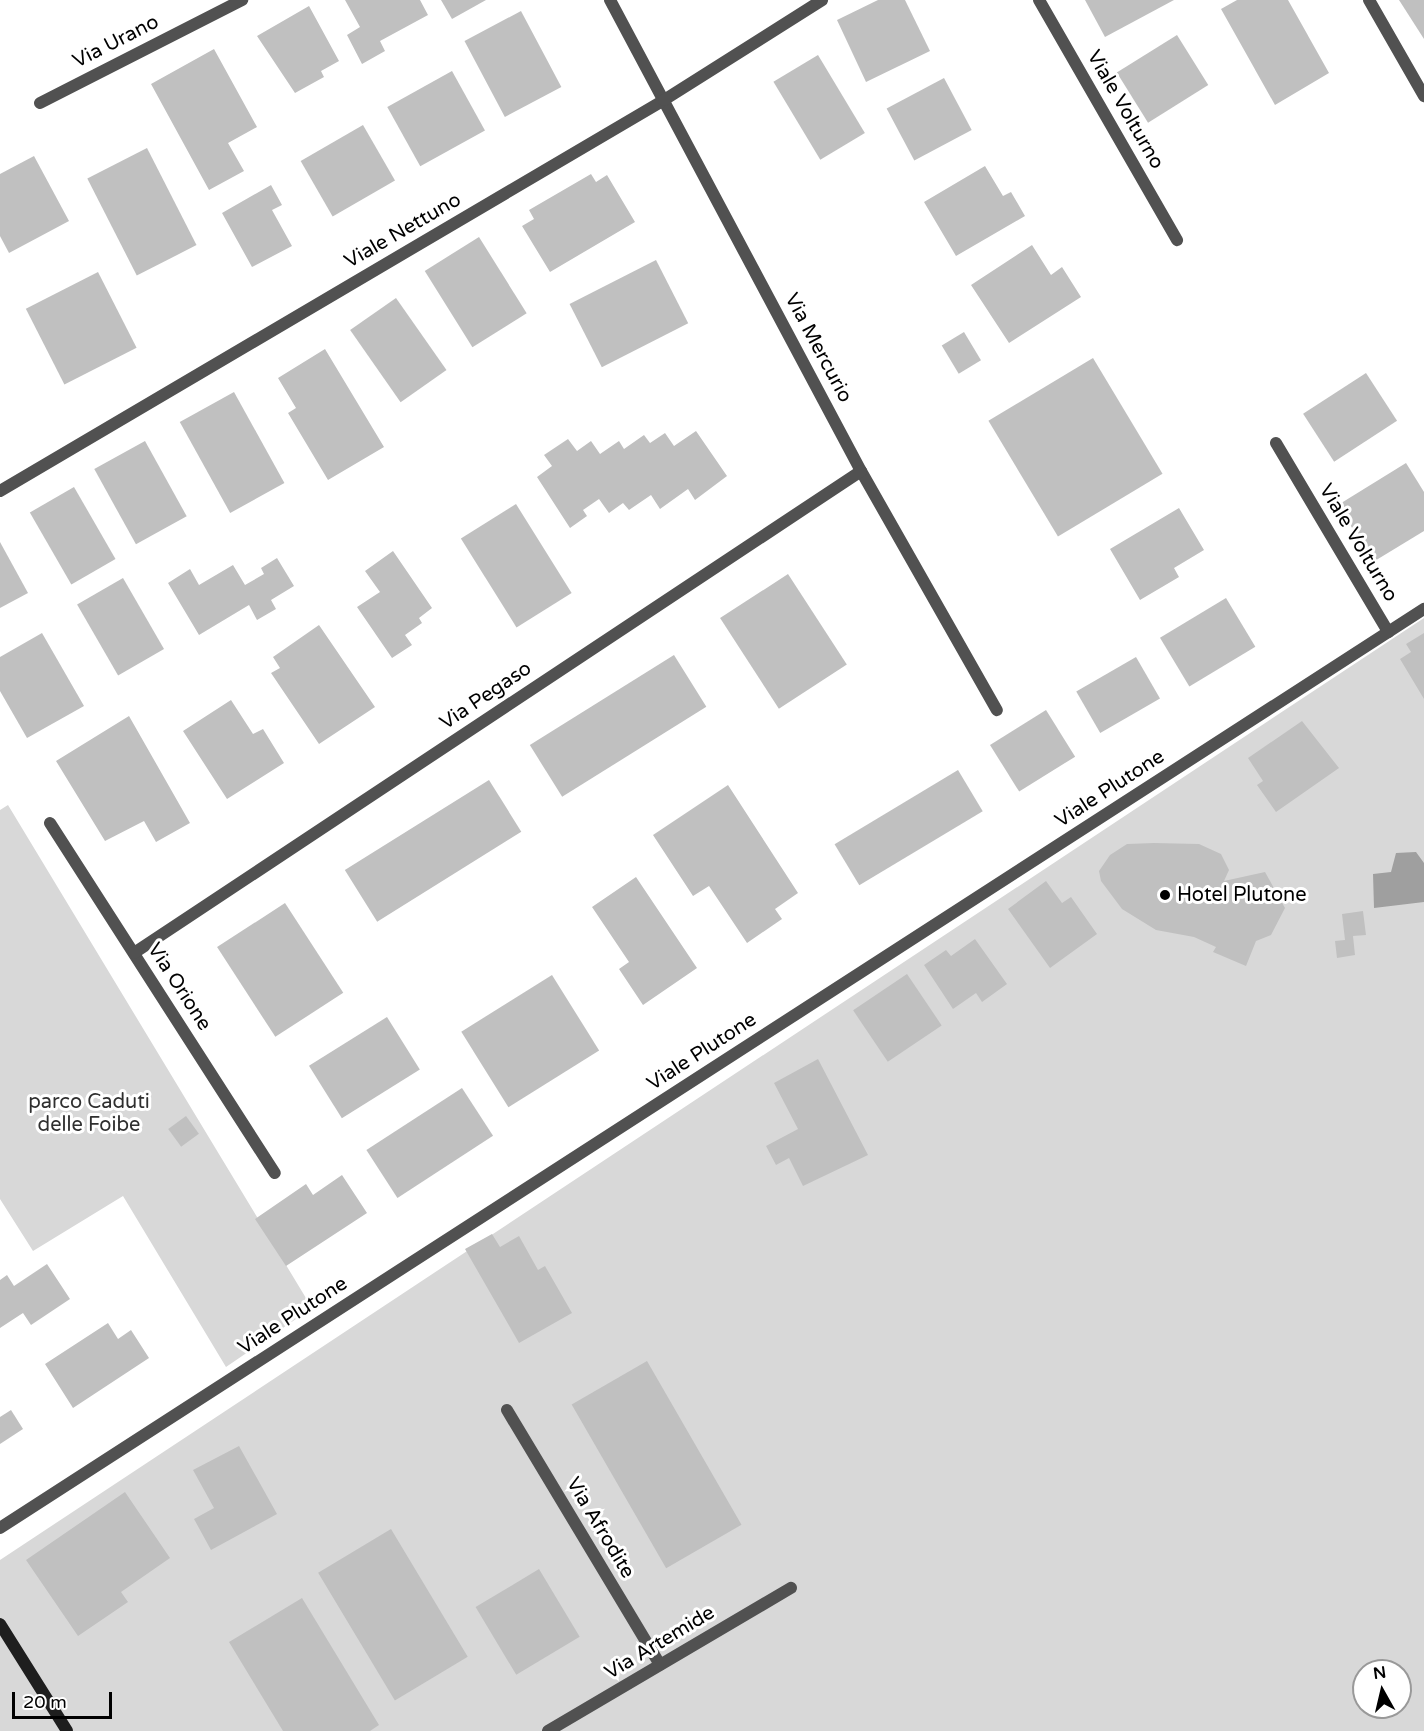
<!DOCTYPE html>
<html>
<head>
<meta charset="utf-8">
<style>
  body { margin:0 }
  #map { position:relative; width:1424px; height:1731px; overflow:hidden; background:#fff; font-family:"Varela Round",sans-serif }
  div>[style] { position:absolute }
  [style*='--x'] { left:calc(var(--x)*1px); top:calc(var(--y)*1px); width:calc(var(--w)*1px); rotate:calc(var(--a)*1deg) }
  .green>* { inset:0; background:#d8d8d8 }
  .water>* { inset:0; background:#9f9f9f }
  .building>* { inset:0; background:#c0c0c0; transform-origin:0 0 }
  .street>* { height:12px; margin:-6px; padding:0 6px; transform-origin:6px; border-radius:6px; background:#515151 }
  .secondary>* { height:12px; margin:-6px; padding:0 6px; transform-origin:6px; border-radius:6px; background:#1e1e1e }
  .dots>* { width:16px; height:16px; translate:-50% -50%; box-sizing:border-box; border:3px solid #fff; border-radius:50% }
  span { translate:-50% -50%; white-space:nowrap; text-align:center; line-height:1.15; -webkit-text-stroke:6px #fff; paint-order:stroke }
  .street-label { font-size:20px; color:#000 }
  .poi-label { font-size:20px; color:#000 }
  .left { translate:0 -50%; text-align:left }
  .park-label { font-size:20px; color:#2f2f2f }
  .north { position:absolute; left:1352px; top:1659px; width:60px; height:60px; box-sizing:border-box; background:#fff; border:2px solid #999; border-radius:50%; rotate:352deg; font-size:16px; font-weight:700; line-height:24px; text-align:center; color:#000 }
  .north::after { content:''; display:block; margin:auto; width:21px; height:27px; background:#000; clip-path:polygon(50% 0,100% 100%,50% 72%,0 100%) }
  .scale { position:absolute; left:12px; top:1692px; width:100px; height:27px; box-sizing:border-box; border:3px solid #000; border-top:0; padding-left:8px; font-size:18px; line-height:21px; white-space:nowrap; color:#000; -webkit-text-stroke:4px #fff; paint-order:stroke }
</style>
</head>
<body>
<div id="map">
  <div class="green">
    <div style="clip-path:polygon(evenodd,1424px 618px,1424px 1731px,0 1731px,0 1560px,1424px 618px,1364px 1671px,1400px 1671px,1400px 1707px,1364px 1707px,1364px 1671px)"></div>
    <div style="clip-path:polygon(8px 805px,312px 1308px,226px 1367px,123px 1196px,33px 1251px,0 1199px,0 810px)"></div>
  </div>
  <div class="water">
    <div style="clip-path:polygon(1416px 852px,1424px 863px,1424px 902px,1374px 908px,1373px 874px,1391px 872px,1396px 853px)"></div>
  </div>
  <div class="building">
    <div style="clip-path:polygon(345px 0,420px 0,428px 15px,380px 41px,385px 51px,362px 64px,347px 35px,360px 27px)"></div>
    <div style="clip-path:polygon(441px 0,486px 0,452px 19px)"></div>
    <div style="clip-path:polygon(878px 0,905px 0,930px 51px,866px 82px,837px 20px)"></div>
    <div style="clip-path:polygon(1085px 0,1174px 0,1105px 37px)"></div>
    <div style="clip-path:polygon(1237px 0,1288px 0,1329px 73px,1275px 105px,1221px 9px)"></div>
    <div style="clip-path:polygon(1399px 0,1424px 0,1424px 39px)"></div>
    <div style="clip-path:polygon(309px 6px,339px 61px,321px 71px,324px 77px,295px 93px,257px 36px)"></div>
    <div style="left:521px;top:11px;width:86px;height:64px;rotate:62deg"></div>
    <div style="left:1177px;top:35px;width:59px;height:71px;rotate:58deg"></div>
    <div style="clip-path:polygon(214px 49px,257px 127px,228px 143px,244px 171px,209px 190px,151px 84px)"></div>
    <div style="left:818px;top:55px;width:91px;height:52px;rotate:59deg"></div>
    <div style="left:452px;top:71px;width:68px;height:74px;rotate:61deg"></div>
    <div style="left:944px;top:78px;width:59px;height:65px;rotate:62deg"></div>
    <div style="left:363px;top:125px;width:64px;height:72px;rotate:60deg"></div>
    <div style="left:147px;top:148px;width:109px;height:67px;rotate:63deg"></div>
    <div style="clip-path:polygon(34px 156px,69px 221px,9px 253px,0 236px,0 174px)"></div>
    <div style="clip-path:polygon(985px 166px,1003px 196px,1011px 192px,1025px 216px,956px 256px,924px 202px)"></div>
    <div style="clip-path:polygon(591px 174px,596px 182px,607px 175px,635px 222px,550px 272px,522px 226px,534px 219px,529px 210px)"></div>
    <div style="clip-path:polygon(271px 185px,282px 205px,272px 210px,292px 246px,252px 267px,222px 213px)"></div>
    <div style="left:479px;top:237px;width:90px;height:64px;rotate:58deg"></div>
    <div style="clip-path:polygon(1032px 245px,1051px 275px,1062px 267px,1081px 297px,1009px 343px,971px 285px)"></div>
    <div style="left:656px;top:260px;width:71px;height:97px;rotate:63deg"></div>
    <div style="left:98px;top:272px;width:85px;height:81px;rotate:63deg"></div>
    <div style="left:396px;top:298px;width:88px;height:56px;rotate:55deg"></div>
    <div style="left:964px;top:332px;width:33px;height:26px;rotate:59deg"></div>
    <div style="clip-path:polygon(325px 349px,384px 447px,328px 480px,288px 413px,296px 408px,278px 378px)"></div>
    <div style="left:1093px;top:358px;width:135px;height:122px;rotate:59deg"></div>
    <div style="left:1366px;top:373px;width:57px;height:75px;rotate:57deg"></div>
    <div style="left:234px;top:392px;width:104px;height:62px;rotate:61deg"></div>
    <div style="clip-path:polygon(696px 431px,727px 476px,695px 500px,688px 489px,660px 509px,651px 495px,629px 510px,623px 503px,609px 513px,599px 499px,583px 510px,587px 516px,570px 528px,537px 477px,552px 466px,544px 455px,568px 439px,577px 451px,591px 441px,600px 454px,619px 441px,624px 449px,644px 435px,650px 443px,665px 433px,674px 446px)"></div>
    <div style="left:145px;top:441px;width:86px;height:58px;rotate:61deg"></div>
    <div style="clip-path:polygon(1406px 463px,1424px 492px,1424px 531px,1373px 562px,1338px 505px)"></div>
    <div style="left:74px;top:487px;width:83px;height:51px;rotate:60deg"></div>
    <div style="left:516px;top:504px;width:105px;height:65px;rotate:58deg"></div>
    <div style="clip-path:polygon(1179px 508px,1204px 550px,1174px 568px,1179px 577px,1140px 600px,1110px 549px)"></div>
    <div style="clip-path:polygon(0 542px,28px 593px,0 608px)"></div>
    <div style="clip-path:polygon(393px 551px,432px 608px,419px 618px,422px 623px,405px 635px,412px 645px,392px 658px,357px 607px,380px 592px,365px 571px)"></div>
    <div style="clip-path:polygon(277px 558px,294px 586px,271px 600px,276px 609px,257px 620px,249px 605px,199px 635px,168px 583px,190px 569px,199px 585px,233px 565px,245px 585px,264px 574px,261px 568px)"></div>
    <div style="left:788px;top:574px;width:108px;height:81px;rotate:57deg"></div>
    <div style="left:123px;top:578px;width:82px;height:53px;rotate:60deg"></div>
    <div style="left:1226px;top:598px;width:57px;height:77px;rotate:59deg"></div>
    <div style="clip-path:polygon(319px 625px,375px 707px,319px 744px,271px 673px,280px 668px,273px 657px)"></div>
    <div style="clip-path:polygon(42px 633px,84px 706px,27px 738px,0 691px,0 657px)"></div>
    <div style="clip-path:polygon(1424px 633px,1424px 699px,1400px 659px,1411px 652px,1406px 644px)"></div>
    <div style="left:674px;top:655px;width:61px;height:170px;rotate:58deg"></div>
    <div style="left:1136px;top:657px;width:48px;height:69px;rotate:60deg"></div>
    <div style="clip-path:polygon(231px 700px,253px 734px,263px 729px,284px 763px,227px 799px,183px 731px)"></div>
    <div style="left:1046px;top:710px;width:55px;height:66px;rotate:58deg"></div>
    <div style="clip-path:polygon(129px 716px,190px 823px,156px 842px,144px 821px,105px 841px,56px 761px)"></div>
    <div style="clip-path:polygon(1302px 721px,1339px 768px,1276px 812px,1257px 785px,1263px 781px,1248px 758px)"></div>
    <div style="left:958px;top:770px;width:48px;height:144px;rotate:59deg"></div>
    <div style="left:489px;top:780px;width:61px;height:170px;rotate:58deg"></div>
    <div style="clip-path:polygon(728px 785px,798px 893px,775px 909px,782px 919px,747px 943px,709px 886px,693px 896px,653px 835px)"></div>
    <div style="clip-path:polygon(1154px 843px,1199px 844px,1221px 854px,1229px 870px,1224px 881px,1265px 872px,1285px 908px,1271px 935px,1256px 941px,1246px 966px,1213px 952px,1216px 947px,1194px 937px,1156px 930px,1122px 909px,1101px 881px,1099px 871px,1110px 855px,1127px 844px)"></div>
    <div style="clip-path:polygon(636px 877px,697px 968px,643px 1005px,619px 969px,629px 962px,592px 907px)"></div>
    <div style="clip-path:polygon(1046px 881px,1062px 903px,1071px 897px,1097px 934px,1050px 968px,1008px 909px)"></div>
    <div style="left:285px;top:903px;width:107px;height:81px;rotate:57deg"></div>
    <div style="clip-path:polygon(1363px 911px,1366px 935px,1353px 936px,1355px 955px,1337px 958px,1335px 941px,1345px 940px,1342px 914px)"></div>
    <div style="clip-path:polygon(975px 939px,1007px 984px,982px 1002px,976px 993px,953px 1009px,924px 965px,946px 950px,951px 956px)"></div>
    <div style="left:907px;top:974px;width:62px;height:65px;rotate:56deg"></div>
    <div style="left:552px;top:975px;width:89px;height:107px;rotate:58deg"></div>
    <div style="left:387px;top:1017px;width:62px;height:92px;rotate:58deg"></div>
    <div style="clip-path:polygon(818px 1059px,868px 1155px,803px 1186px,789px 1158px,776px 1165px,766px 1146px,798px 1129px,774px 1083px)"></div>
    <div style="left:462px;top:1088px;width:57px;height:114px;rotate:57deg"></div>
    <div style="left:186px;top:1116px;width:22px;height:22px;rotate:54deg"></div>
    <div style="clip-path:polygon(342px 1175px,367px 1213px,286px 1266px,255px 1219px,306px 1184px,313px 1195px)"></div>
    <div style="clip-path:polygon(492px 1234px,500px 1247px,519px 1236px,538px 1270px,545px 1266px,572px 1313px,519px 1343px,465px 1249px)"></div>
    <div style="clip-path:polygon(47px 1264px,70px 1299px,31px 1325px,23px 1313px,0 1328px,0 1280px,7px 1275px,14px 1286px)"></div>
    <div style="clip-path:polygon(108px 1323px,118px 1339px,131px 1330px,149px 1358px,73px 1408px,45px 1364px)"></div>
    <div style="left:647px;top:1361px;width:189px;height:87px;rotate:60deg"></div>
    <div style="clip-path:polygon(11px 1410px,23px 1429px,0 1444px,0 1417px)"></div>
    <div style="clip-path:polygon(239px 1446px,277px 1514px,211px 1550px,194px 1519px,214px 1508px,193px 1470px)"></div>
    <div style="clip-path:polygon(125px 1492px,170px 1558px,121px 1592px,128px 1602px,78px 1636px,26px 1560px)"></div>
    <div style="left:391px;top:1529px;width:149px;height:85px;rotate:59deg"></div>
    <div style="left:539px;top:1569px;width:79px;height:74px;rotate:59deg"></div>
    <div style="clip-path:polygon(302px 1598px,379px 1725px,370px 1731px,283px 1731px,229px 1642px)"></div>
  </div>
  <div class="street">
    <div style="--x:610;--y:0;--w:534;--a:61.95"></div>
    <div style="--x:861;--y:471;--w:275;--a:60.4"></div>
    <div style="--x:1039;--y:0;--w:277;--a:60.1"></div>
    <div style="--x:1369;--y:0;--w:111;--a:60.2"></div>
    <div style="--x:40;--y:103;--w:227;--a:-27"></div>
    <div style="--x:1276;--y:443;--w:220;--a:59.3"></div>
    <div style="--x:0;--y:491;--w:771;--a:-30.49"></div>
    <div style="--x:664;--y:100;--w:187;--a:-32.3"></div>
    <div style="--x:50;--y:823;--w:416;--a:57.3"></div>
    <div style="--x:134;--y:953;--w:872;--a:-33.54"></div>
    <div style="--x:507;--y:1410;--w:297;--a:59"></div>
    <div style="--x:0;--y:1528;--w:1695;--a:-32.84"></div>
    <div style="--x:548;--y:1731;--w:282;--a:-30.5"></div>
  </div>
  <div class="secondary">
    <div style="--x:0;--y:1624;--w:126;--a:57.9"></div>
  </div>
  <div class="dots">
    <div style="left:1165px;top:895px;background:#000"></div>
  </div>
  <div class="street-label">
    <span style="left:116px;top:42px;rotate:-27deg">Via Urano</span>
    <span style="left:1125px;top:110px;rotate:60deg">Viale Volturno</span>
    <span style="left:403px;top:231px;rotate:-30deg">Viale Nettuno</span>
    <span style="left:818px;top:348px;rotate:62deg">Via Mercurio</span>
    <span style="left:1358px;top:543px;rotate:59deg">Viale Volturno</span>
    <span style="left:486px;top:696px;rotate:-34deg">Via Pegaso</span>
    <span style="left:1110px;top:789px;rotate:-33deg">Viale Plutone</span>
    <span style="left:179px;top:987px;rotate:57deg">Via Orione</span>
    <span style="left:702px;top:1052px;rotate:-33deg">Viale Plutone</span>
    <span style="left:293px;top:1316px;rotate:-33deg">Viale Plutone</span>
    <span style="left:600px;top:1528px;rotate:59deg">Via Afrodite</span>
    <span style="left:660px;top:1643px;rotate:-31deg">Via Artemide</span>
  </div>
  <div class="poi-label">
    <span class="left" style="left:1177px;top:895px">Hotel Plutone</span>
  </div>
  <div class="park-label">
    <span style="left:89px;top:1114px">parco Caduti<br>delle Foibe</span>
  </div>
  <div class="north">N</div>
  <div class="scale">20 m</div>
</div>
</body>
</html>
